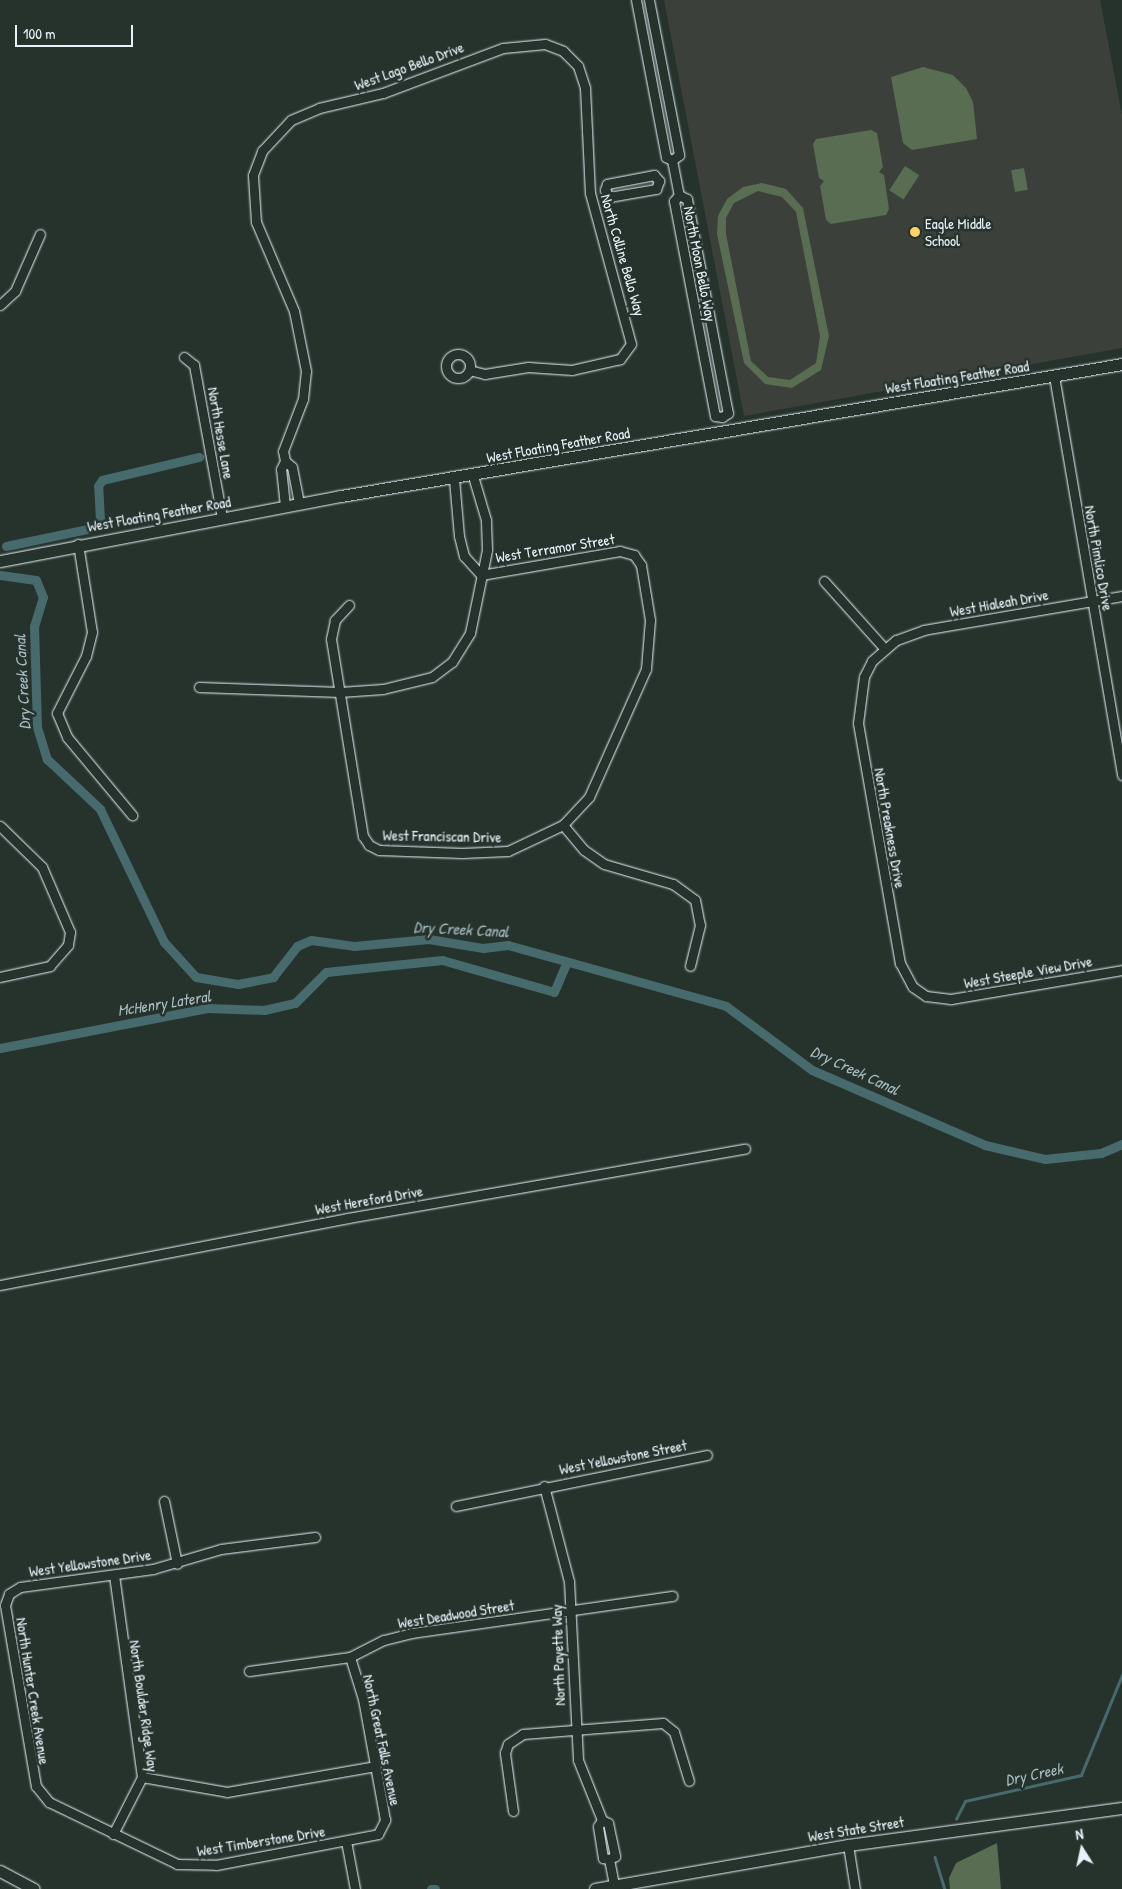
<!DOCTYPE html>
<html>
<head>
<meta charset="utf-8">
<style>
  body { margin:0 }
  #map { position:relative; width:1122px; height:1889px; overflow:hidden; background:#26332d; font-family:"Patrick Hand",sans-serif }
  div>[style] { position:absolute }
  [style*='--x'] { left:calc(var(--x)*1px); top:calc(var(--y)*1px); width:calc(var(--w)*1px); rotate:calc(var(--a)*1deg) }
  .built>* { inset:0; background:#3b403a }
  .green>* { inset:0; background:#586d51; transform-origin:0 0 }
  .stream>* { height:2.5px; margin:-1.25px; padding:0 1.25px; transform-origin:1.25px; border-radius:1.25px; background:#476b6d }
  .canal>* { height:9px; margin:-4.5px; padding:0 4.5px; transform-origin:4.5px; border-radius:4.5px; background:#476b6d }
  .roads { filter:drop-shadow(0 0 1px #e8f1f8) drop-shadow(0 0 1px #e8f1f8) }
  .minor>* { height:9px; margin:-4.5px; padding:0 4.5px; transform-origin:4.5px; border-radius:4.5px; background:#26332d }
  .minor>.ring { margin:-4.5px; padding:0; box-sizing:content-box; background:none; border:9px solid #26332d; border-radius:50% }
  .major>* { height:11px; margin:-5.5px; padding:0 5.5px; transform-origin:5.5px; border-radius:5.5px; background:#26332d }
  .dots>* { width:14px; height:14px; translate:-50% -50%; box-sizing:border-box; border:2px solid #26332d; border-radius:50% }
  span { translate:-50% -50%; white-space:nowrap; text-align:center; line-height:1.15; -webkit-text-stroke:5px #26332d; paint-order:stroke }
  .street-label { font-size:15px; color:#e8f1f8 }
  .poi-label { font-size:15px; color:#e8f1f8 }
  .left { translate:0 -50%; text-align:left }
  .water-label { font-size:16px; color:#a8bbc0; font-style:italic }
  .north { position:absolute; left:1057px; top:1824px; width:50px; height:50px; -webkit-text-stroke:4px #26332d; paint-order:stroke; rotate:350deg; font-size:14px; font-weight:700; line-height:20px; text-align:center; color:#e8f1f8 }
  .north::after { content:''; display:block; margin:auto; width:18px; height:22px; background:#e8f1f8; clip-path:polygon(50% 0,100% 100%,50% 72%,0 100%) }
  .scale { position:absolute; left:15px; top:25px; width:118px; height:22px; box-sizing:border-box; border:2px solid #e8f1f8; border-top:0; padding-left:6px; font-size:15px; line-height:18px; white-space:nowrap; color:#e8f1f8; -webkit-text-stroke:4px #26332d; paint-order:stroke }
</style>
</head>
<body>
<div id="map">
  <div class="built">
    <div style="clip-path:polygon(664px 0,1100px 0,1122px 115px,1122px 348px,744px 416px)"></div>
  </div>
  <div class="green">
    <div style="clip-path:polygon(923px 67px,953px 75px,966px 88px,973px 102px,977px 139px,912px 150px,903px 143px,891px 77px)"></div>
    <div style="clip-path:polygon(871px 130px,877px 133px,883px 167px,879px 172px,884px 175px,889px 209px,886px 215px,831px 224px,826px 220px,820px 186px,824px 181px,819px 178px,813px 144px,816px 139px)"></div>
    <div style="left:905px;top:166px;width:17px;height:29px;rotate:33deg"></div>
    <div style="left:1024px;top:168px;width:22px;height:13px;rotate:80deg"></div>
    <div style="clip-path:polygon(evenodd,762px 183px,786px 189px,803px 208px,829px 336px,821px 370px,792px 388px,765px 384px,744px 363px,717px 234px,718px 216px,727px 199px,743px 187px,762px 183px,758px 191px,782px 197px,796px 212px,820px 336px,816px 363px,790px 380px,768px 377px,751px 361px,726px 234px,726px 218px,734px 203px,758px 191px)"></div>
    <div style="clip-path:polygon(997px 1843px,1001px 1889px,950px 1889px,949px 1878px,956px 1863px)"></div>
  </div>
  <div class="stream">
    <div style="--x:956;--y:1819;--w:20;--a:-63"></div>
    <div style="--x:965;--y:1801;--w:119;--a:-12.6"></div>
    <div style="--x:1081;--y:1775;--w:108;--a:-67.7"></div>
    <div style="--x:935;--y:1857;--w:34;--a:73"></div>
  </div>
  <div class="canal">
    <div style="--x:6;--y:546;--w:84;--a:-11.7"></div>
    <div style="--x:88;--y:529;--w:15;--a:-37"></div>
    <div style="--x:100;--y:520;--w:34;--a:-93"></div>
    <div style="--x:98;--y:486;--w:7;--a:-56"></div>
    <div style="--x:102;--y:480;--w:100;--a:-13.3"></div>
    <div style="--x:0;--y:575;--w:36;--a:8"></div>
    <div style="--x:36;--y:580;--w:18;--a:68"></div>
    <div style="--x:43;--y:597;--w:30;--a:107"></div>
    <div style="--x:34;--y:626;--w:101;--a:88.3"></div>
    <div style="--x:37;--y:727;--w:34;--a:73"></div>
    <div style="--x:47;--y:759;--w:73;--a:43.3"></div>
    <div style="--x:100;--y:809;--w:148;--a:64.3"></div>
    <div style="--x:164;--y:942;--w:47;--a:47.6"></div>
    <div style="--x:196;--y:977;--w:43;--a:9.5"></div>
    <div style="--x:238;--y:984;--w:36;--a:-11"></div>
    <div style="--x:273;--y:977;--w:39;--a:-52"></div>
    <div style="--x:297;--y:946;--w:15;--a:-23"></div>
    <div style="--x:311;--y:940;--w:43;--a:7.9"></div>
    <div style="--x:354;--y:946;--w:75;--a:-5.3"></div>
    <div style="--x:429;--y:939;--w:55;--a:9.5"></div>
    <div style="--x:483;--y:948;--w:25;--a:-7"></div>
    <div style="--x:508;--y:945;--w:226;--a:15.6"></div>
    <div style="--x:726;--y:1006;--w:107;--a:36.7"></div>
    <div style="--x:812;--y:1070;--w:189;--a:23.4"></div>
    <div style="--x:985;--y:1145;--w:62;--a:13.1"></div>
    <div style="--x:1045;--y:1159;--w:56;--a:-6.1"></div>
    <div style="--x:1101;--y:1153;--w:23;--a:-23"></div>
    <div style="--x:0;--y:1048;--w:212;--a:-10.9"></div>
    <div style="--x:208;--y:1008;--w:56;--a:2"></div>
    <div style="--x:264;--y:1010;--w:32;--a:-13"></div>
    <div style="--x:295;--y:1003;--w:44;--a:-45"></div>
    <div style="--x:326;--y:972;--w:117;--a:-5.9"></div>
    <div style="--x:442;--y:960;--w:116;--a:15.9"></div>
    <div style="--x:554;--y:992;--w:33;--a:-67"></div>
    <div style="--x:431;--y:1889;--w:4;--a:0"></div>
  </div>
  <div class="roads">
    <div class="minor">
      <div style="--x:636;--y:0;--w:160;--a:79.2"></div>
      <div style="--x:666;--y:157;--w:7;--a:27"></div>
      <div style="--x:649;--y:0;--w:158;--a:79"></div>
      <div style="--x:679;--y:155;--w:9;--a:144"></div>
      <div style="--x:672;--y:160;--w:36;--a:79"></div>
      <div style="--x:605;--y:190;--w:8;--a:60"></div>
      <div style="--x:609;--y:197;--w:48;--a:-9.7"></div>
      <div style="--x:656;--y:189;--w:9;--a:-69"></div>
      <div style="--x:605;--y:190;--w:6;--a:-72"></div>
      <div style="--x:607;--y:184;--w:48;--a:-10.8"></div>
      <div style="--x:654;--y:175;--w:8;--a:50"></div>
      <div style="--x:679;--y:195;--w:9;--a:27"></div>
      <div style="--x:687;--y:199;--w:218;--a:79.2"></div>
      <div style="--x:728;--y:413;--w:7;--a:146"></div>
      <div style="--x:722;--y:417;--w:7;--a:-172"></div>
      <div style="--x:715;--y:416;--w:219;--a:-100.8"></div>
      <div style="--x:674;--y:201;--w:8;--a:-50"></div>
      <div style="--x:0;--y:305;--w:21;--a:-43"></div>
      <div style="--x:15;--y:291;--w:62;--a:-66.3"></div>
      <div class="ring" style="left:446px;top:354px;width:15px;height:15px"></div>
      <div style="--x:184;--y:357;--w:13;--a:39"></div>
      <div style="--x:194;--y:365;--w:156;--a:79.6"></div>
      <div style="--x:1054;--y:376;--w:405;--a:80.3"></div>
      <div style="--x:285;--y:461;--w:10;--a:-101"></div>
      <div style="--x:283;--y:451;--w:56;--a:-69"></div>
      <div style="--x:303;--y:399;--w:28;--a:-84"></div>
      <div style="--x:306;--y:371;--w:61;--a:-101.3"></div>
      <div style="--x:294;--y:311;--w:97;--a:-113.1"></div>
      <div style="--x:256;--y:222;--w:47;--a:-93.7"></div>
      <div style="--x:253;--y:175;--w:26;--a:-69"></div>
      <div style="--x:262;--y:151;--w:42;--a:-46.9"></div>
      <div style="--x:291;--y:120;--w:30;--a:-23"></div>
      <div style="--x:319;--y:108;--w:66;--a:-13.2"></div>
      <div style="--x:383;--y:93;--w:128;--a:-20.6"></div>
      <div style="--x:503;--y:48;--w:42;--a:-5.4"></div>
      <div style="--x:545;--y:44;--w:19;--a:21"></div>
      <div style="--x:563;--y:51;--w:21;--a:45"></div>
      <div style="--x:578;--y:66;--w:23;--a:72"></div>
      <div style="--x:585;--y:88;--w:105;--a:87.3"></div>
      <div style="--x:590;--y:193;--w:156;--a:74.8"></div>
      <div style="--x:631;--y:344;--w:19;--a:126"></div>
      <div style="--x:620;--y:359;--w:49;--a:167.1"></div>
      <div style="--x:572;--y:370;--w:44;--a:-176.1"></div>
      <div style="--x:528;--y:367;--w:44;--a:170.8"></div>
      <div style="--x:485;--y:374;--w:16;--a:-166"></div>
      <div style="--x:454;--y:479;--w:57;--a:85"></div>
      <div style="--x:459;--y:536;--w:21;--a:76"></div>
      <div style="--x:464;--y:556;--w:25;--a:48"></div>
      <div style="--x:285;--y:506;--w:37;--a:-96"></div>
      <div style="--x:281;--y:469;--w:9;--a:-63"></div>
      <div style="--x:285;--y:461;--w:9;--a:41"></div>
      <div style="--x:292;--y:467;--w:37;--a:79"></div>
      <div style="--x:78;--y:544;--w:89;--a:81"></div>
      <div style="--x:92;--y:632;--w:25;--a:104"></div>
      <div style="--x:86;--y:656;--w:64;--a:117"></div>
      <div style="--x:57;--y:713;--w:26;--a:67"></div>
      <div style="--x:67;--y:737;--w:102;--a:50.2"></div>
      <div style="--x:481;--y:575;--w:141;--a:-9.8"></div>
      <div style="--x:620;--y:551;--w:15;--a:16"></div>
      <div style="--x:634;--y:555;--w:12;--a:55"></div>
      <div style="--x:641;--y:565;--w:56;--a:80.7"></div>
      <div style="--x:650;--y:620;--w:49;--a:94.7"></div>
      <div style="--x:646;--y:669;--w:140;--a:114"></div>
      <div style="--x:589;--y:797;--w:38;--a:133"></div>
      <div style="--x:824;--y:581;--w:90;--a:48.2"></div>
      <div style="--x:1122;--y:596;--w:201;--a:170.3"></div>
      <div style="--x:924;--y:630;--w:30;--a:160"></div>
      <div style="--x:896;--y:640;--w:32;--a:139"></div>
      <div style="--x:872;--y:661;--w:18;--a:117"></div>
      <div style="--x:864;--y:677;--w:46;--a:97.4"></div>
      <div style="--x:858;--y:723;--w:244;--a:80.1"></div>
      <div style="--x:900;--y:963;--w:27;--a:62"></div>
      <div style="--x:913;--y:987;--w:16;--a:35"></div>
      <div style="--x:926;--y:996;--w:25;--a:7"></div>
      <div style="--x:951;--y:999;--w:173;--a:-9.6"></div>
      <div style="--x:349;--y:605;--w:21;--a:133"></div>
      <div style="--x:335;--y:620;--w:19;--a:102"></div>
      <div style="--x:331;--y:639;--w:200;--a:80.8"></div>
      <div style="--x:363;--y:836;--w:11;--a:56"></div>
      <div style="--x:369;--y:845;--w:11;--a:27"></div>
      <div style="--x:379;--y:850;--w:83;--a:2.1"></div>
      <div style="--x:462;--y:853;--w:46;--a:-2.5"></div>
      <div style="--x:508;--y:851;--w:61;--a:-25.3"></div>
      <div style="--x:563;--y:825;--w:33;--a:50"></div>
      <div style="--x:584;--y:850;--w:24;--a:35"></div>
      <div style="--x:604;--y:864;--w:72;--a:16.2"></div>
      <div style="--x:673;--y:884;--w:27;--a:36"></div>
      <div style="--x:695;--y:900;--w:25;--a:79"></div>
      <div style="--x:700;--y:925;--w:42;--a:103.7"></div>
      <div style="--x:199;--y:687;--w:141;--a:2"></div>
      <div style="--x:340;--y:692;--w:43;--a:-4"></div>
      <div style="--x:383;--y:689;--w:50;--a:-13.8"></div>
      <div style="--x:432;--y:677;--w:25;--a:-37"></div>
      <div style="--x:452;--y:662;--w:34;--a:-58"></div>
      <div style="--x:470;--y:633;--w:85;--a:-78.4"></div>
      <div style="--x:487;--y:550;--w:30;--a:-92"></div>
      <div style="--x:486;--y:520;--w:46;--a:-106.5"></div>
      <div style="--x:0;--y:826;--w:59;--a:44.3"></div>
      <div style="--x:42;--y:867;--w:71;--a:66.7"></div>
      <div style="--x:70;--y:932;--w:13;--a:99"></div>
      <div style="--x:68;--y:945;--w:28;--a:131"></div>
      <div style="--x:50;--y:966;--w:51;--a:167.6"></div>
      <div style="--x:0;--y:1285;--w:354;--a:-10.9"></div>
      <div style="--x:348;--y:1218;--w:403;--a:-9.9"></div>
      <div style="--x:544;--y:1486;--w:98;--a:75.3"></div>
      <div style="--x:569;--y:1581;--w:179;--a:87.1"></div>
      <div style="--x:578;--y:1760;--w:65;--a:68.2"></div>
      <div style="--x:164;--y:1501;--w:64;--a:78.3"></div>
      <div style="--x:456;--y:1506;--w:256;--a:-11.5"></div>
      <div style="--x:315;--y:1537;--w:95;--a:172.7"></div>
      <div style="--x:221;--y:1549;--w:71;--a:163.6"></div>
      <div style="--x:153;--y:1569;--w:134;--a:172.3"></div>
      <div style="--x:20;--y:1587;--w:13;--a:148"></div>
      <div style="--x:9;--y:1594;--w:12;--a:110"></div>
      <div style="--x:5;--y:1605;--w:184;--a:80.3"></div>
      <div style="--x:36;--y:1786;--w:21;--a:51"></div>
      <div style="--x:49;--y:1802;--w:142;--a:25.8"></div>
      <div style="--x:177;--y:1864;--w:39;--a:1"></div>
      <div style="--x:216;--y:1865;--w:165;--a:-10.8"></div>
      <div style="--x:378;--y:1834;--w:16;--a:-63"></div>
      <div style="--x:385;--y:1820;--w:123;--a:-100.3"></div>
      <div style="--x:363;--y:1699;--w:44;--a:-107.2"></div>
      <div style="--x:249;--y:1671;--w:102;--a:-7.9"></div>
      <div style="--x:350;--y:1657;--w:38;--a:-27"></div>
      <div style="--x:384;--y:1640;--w:29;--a:-14"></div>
      <div style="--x:412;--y:1633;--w:263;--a:-8.1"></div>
      <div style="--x:142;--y:1777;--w:86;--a:10"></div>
      <div style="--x:227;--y:1792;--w:151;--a:-9.9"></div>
      <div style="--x:513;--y:1811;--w:59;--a:-97.9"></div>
      <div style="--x:505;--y:1753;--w:9;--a:-72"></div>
      <div style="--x:508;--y:1744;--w:18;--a:-34"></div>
      <div style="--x:523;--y:1734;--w:140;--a:-4.5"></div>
      <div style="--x:663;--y:1723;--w:14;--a:39"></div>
      <div style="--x:674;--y:1732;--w:51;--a:73"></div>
      <div style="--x:602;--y:1820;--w:7;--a:27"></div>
      <div style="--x:608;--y:1823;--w:34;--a:78"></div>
      <div style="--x:615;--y:1856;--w:7;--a:153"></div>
      <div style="--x:609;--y:1859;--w:6;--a:-171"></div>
      <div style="--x:603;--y:1858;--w:32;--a:-99"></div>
      <div style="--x:598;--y:1826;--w:7;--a:-56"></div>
      <div style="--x:113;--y:1834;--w:64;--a:-63"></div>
      <div style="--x:142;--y:1777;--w:204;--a:-97.9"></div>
      <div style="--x:346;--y:1841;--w:49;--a:79.4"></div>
      <div style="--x:848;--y:1845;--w:45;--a:81"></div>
      <div style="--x:609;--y:1859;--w:31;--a:79"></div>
    </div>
    <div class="major">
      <div style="--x:0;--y:561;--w:347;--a:-10.8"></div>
      <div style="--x:341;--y:496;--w:792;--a:-9.59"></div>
      <div style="--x:0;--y:1871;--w:38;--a:28"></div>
      <div style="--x:595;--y:1889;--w:257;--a:-9.9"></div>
      <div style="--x:848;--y:1845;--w:276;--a:-7.7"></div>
    </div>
  </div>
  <div class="dots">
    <div style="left:915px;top:232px;background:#ffd166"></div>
  </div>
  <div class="street-label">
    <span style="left:409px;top:66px;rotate:-20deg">West Lago Bello Drive</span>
    <span style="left:623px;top:255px;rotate:74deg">North Colline Bello Way</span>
    <span style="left:700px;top:264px;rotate:79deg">North Moon Bello Way</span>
    <span style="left:957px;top:377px;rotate:-9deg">West Floating Feather Road</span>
    <span style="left:221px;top:433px;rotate:80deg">North Hesse Lane</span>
    <span style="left:558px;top:445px;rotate:-10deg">West Floating Feather Road</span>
    <span style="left:159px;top:514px;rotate:-10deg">West Floating Feather Road</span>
    <span style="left:555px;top:548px;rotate:-9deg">West Terramor Street</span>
    <span style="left:1099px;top:558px;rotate:80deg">North Pimlico Drive</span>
    <span style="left:999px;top:603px;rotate:-10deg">West Hialeah Drive</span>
    <span style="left:890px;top:828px;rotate:80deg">North Preakness Drive</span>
    <span style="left:442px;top:836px;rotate:1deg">West Franciscan Drive</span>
    <span style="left:1028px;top:972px;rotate:-10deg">West Steeple View Drive</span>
    <span style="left:369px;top:1200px;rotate:-10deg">West Hereford Drive</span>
    <span style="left:623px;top:1457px;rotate:-11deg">West Yellowstone Street</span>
    <span style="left:90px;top:1563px;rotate:-8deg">West Yellowstone Drive</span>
    <span style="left:456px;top:1614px;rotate:-9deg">West Deadwood Street</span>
    <span style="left:558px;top:1655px;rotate:-92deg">North Payette Way</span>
    <span style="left:33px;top:1691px;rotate:81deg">North Hunter Creek Avenue</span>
    <span style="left:144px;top:1706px;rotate:82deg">North Boulder Ridge Way</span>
    <span style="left:382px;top:1740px;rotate:78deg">North Great Falls Avenue</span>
    <span style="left:856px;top:1829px;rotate:-9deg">West State Street</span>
    <span style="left:261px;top:1841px;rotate:-9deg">West Timberstone Drive</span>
  </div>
  <div class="poi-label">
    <span class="left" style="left:925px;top:232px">Eagle Middle<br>School</span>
  </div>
  <div class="water-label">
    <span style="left:22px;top:682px;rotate:-93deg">Dry Creek Canal</span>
    <span style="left:461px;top:929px;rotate:3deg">Dry Creek Canal</span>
    <span style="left:164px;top:1003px;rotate:-9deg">McHenry Lateral</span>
    <span style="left:855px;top:1070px;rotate:25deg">Dry Creek Canal</span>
    <span style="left:1034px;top:1774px;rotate:-12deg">Dry Creek</span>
  </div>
  <div class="north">N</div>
  <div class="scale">100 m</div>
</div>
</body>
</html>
